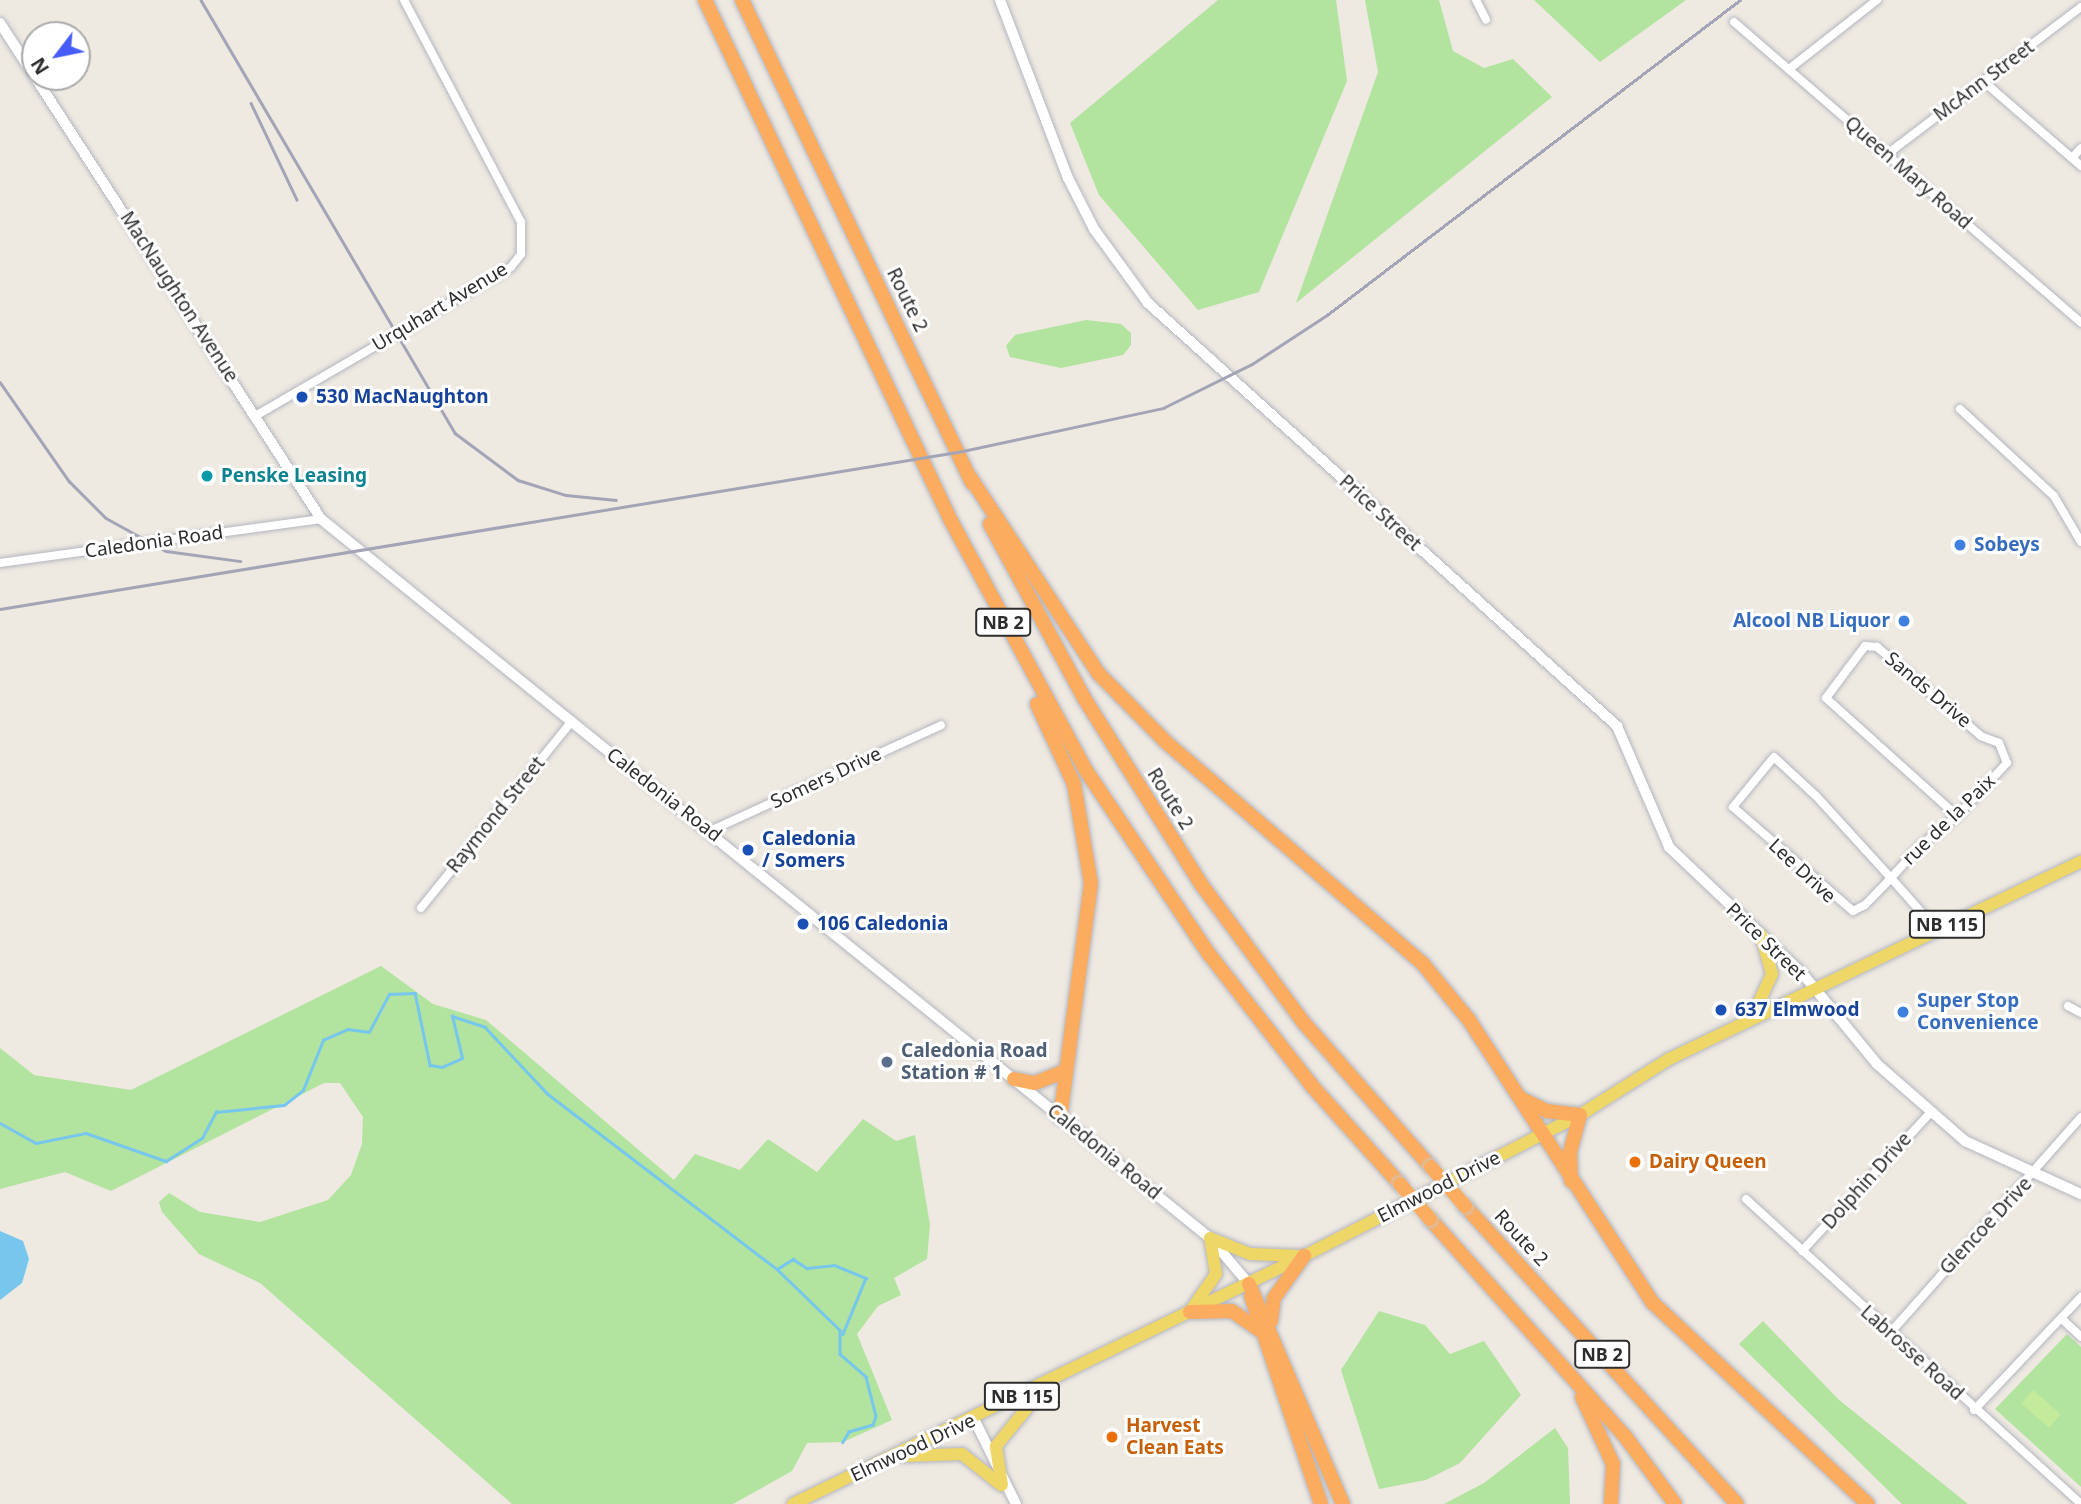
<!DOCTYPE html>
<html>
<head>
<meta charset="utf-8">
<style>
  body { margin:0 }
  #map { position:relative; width:2081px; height:1504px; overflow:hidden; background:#eee9e1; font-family:"Noto Sans",sans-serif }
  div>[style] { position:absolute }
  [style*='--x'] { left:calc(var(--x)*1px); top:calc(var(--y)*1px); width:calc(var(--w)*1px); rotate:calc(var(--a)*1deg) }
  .green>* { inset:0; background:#b2e39f }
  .pitch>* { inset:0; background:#c4ea9b; transform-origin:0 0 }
  .water>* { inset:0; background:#77c6ed }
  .stream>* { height:2.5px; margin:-1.25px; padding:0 1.25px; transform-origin:1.25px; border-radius:1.25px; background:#77c6ed }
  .roads { filter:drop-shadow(0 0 2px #b4b6c0) drop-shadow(0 0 2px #b4b6c0) }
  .street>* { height:8px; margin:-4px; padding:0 4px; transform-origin:4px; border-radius:4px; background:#fff }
  .secondary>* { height:10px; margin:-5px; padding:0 5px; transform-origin:5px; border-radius:5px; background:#fff }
  .primary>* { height:12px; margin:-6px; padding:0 6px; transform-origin:6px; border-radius:6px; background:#eed766 }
  .highway>* { height:14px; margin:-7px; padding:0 7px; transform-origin:7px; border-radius:7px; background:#fbac5f }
  .rail>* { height:2.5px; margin:-1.25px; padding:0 1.25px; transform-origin:1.25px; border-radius:1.25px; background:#a3a5b7 }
  .bridges { filter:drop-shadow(0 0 2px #c8c8c8) drop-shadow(0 0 2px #c8c8c8) }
  .highway-bridge>* { height:14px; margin:-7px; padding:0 7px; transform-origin:7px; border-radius:7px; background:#fbac5f }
  .dots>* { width:19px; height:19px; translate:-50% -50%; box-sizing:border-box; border:4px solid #fff; border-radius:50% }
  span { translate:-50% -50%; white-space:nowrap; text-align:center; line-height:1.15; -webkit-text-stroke:6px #fff; paint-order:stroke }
  .shield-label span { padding:2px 5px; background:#fff; border:2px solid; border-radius:5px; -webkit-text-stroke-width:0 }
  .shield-label { font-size:18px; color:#2d2d2d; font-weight:700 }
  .street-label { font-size:19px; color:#2d2d2d }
  .transit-label { font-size:19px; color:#164399; font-weight:700 }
  .left { translate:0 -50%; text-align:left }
  .culture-label { font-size:19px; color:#0d838f; font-weight:700 }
  .shop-label { font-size:19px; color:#366cbe; font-weight:700 }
  .right { translate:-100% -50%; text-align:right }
  .service-label { font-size:19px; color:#4e5e75; font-weight:700 }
  .food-label { font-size:19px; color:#c56008; font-weight:700 }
  .north { position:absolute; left:21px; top:21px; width:70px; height:70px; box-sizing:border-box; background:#fff; border:2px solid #ababab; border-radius:50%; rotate:238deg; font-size:19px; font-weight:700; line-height:28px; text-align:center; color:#2d2d2d }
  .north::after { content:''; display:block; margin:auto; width:24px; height:32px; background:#465cf6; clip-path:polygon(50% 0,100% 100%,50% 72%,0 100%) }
</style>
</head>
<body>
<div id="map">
  <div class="green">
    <div style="clip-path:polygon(1218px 0,1336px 0,1347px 81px,1259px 292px,1198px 310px,1099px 195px,1070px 123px)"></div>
    <div style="clip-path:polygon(1365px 0,1439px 0,1453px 51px,1484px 68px,1513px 59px,1552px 97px,1296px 303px,1378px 72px)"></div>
    <div style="clip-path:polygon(1534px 0,1686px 0,1600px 62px)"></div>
    <div style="clip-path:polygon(1086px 320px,1121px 324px,1131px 333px,1131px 345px,1123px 355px,1061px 368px,1010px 357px,1006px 346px,1015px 335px)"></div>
    <div style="clip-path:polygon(381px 966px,433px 1004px,486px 1020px,674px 1180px,695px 1154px,740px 1170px,768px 1139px,817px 1172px,863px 1119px,896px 1141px,915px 1135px,930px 1225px,927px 1259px,894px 1278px,901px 1295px,878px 1306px,857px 1334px,892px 1420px,843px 1442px,807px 1443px,792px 1471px,733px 1504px,512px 1504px,260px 1283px,199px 1254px,162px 1212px,159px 1202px,169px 1193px,200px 1212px,260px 1222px,328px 1200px,351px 1175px,362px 1144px,363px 1117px,340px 1083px,324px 1083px,111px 1191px,65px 1172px,0 1189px,0 1048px,34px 1075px,131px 1090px)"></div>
    <div style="clip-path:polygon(1379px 1311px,1425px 1325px,1450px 1354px,1484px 1341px,1521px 1395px,1460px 1463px,1426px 1480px,1379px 1489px,1341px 1370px)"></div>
    <div style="clip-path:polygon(1763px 1321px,1838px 1399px,1968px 1504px,1902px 1504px,1739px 1344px)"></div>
    <div style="clip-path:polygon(2067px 1334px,2081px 1347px,2081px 1487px,1995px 1409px)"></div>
    <div style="clip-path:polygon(1555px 1428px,1568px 1448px,1570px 1504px,1444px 1504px,1484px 1483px)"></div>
  </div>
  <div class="pitch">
    <div style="left:2033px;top:1390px;width:37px;height:18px;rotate:41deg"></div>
  </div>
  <div class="water">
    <div style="clip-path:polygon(0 1231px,23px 1241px,29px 1259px,22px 1283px,0 1300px)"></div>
  </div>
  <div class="stream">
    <div style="--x:0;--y:1123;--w:41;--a:29.1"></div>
    <div style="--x:36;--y:1143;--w:51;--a:-11.3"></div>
    <div style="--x:86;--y:1133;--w:85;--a:19.3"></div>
    <div style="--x:166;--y:1161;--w:43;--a:-32.6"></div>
    <div style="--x:202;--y:1138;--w:30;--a:-62"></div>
    <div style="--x:216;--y:1112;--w:68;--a:-5.9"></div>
    <div style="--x:284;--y:1105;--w:24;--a:-38"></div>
    <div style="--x:303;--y:1090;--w:54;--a:-68.2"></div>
    <div style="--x:323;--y:1040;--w:27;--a:-24"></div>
    <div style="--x:348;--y:1029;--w:21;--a:8"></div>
    <div style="--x:369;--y:1032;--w:43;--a:-62.2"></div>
    <div style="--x:389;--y:994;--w:26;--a:-2"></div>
    <div style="--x:415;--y:993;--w:74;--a:78.2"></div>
    <div style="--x:430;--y:1065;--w:12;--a:9"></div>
    <div style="--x:442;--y:1067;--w:22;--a:-24"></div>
    <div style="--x:462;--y:1058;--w:43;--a:-103.4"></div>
    <div style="--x:452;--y:1016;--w:35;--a:18"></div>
    <div style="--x:485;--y:1027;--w:92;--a:46.8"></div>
    <div style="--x:548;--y:1094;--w:288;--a:37.4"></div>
    <div style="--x:777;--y:1269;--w:88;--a:44.1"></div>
    <div style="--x:840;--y:1330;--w:24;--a:90"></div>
    <div style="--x:840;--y:1354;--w:35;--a:41"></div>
    <div style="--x:866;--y:1377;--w:40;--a:75.6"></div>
    <div style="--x:876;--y:1416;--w:9;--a:108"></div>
    <div style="--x:873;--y:1425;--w:25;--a:164"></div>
    <div style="--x:849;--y:1432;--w:12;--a:121"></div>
    <div style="--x:777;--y:1269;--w:19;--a:-32"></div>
    <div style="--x:793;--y:1259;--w:17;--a:33"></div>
    <div style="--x:807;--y:1268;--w:27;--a:-6"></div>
    <div style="--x:834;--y:1265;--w:35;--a:22"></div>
    <div style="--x:866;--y:1278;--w:61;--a:112.3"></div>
  </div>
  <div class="roads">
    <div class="street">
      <div style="--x:1476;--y:0;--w:22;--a:63"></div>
      <div style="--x:1734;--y:22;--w:459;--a:40.9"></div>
      <div style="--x:1789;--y:69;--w:112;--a:-38.1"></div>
      <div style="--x:1983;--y:81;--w:130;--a:40.9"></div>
      <div style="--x:1886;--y:155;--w:245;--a:-37.2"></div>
      <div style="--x:2072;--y:158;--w:13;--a:-48"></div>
      <div style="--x:1960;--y:409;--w:128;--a:42.8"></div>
      <div style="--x:2054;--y:496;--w:53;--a:59.6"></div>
      <div style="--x:257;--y:415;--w:294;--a:-30.2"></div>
      <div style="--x:511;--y:267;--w:16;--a:-52"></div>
      <div style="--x:521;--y:254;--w:32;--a:-90"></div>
      <div style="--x:521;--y:222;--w:251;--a:-117.8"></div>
      <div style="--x:0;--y:563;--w:324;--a:-7.8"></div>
      <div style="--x:710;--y:831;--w:254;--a:-24.6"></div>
      <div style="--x:421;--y:908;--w:239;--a:-51.1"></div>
      <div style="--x:1936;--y:929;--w:68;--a:-131.4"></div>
      <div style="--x:1891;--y:878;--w:111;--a:-132.4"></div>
      <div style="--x:1816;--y:796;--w:57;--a:-137.1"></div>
      <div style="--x:1774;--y:757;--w:65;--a:129.4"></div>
      <div style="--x:1733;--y:807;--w:159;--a:40.9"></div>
      <div style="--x:1853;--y:911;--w:13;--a:-27"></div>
      <div style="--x:1865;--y:905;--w:37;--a:-46"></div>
      <div style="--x:1891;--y:878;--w:43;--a:-47.8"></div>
      <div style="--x:1920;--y:846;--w:48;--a:-39"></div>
      <div style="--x:1957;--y:816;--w:73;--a:-46.7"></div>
      <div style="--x:2007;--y:763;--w:22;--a:-112"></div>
      <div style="--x:1999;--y:743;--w:19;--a:-159"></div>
      <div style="--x:1981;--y:736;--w:137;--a:-139.4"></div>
      <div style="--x:1877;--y:647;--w:12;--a:-175"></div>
      <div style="--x:1865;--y:646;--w:65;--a:126.9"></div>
      <div style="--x:1826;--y:698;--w:176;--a:42"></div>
      <div style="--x:2068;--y:1006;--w:15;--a:28"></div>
      <div style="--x:1746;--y:1199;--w:453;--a:42.3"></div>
      <div style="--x:1802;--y:1251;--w:190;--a:-47.1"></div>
      <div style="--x:2062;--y:1319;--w:26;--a:43"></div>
      <div style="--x:1890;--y:1333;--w:288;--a:-48.5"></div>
      <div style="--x:1974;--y:1410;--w:156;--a:-46.6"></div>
    </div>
    <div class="secondary">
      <div style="--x:1000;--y:0;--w:191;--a:69.1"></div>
      <div style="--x:1068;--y:178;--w:57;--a:63"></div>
      <div style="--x:1094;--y:229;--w:92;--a:53.9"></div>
      <div style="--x:1148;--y:303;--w:632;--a:42.05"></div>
      <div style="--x:1617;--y:726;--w:132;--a:66.7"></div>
      <div style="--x:1669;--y:847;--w:183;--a:43.5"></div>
      <div style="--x:1802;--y:973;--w:118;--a:50.5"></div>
      <div style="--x:1877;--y:1064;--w:117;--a:41.2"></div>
      <div style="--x:1965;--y:1141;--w:128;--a:24.6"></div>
      <div style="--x:0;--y:23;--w:64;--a:57.1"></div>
      <div style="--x:35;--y:77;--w:526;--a:57.09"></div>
      <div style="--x:321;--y:519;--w:1143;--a:38.97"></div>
      <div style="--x:1210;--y:1238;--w:60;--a:49.7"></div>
      <div style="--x:974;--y:1419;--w:95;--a:63.7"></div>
    </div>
    <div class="primary">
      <div style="--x:1753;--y:1015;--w:45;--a:-65.1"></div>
      <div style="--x:1772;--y:974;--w:41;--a:-105.8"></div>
      <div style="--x:1210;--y:1238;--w:43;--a:21.8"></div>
      <div style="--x:1250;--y:1254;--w:51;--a:2.2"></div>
      <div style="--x:1191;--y:1310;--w:44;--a:-55.2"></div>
      <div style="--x:1216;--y:1274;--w:36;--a:-99"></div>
      <div style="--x:905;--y:1456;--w:57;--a:-2"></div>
      <div style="--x:962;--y:1454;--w:50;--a:38.5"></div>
      <div style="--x:1002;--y:1485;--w:39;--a:-99"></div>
      <div style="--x:996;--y:1446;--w:71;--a:-50.7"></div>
      <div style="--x:793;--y:1504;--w:568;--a:-25.89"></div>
      <div style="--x:1304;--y:1256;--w:310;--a:-27.1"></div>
      <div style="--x:1580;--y:1115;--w:105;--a:-32.2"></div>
      <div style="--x:1669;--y:1059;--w:457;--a:-25.6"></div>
    </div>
    <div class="highway">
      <div style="--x:705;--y:0;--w:574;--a:64.73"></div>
      <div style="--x:950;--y:519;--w:284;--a:61.6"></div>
      <div style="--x:1085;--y:769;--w:223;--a:56.2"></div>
      <div style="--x:1209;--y:954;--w:167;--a:52"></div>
      <div style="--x:1312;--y:1086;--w:132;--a:48.1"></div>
      <div style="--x:742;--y:0;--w:535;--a:64.54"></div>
      <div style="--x:968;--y:474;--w:238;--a:56.8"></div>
      <div style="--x:1098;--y:673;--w:97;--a:45.4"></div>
      <div style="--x:1166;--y:742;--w:340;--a:40.8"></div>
      <div style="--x:1423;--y:964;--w:72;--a:50.6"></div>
      <div style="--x:1469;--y:1020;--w:338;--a:57"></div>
      <div style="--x:1653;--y:1303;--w:294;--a:43.1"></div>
      <div style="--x:990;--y:524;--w:198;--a:61.6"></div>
      <div style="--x:1084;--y:698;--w:220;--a:57.8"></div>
      <div style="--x:1201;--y:884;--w:173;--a:53.5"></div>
      <div style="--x:1304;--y:1023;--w:192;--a:48.6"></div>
      <div style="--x:1037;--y:704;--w:88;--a:65.2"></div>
      <div style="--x:1074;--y:784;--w:100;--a:80.3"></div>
      <div style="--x:1091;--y:883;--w:236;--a:97.5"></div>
      <div style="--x:1014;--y:1079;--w:21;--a:11"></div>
      <div style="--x:1035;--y:1083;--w:29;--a:-22"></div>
      <div style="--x:1522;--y:1099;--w:28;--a:26"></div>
      <div style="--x:1547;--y:1111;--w:33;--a:7"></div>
      <div style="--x:1580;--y:1115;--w:38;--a:105"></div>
      <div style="--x:1570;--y:1152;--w:29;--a:88"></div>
      <div style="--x:1465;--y:1206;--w:403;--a:47.6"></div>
      <div style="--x:1430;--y:1219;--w:290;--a:48.1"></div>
      <div style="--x:1624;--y:1435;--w:86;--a:53.5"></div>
      <div style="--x:1249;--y:1284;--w:239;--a:66.9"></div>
      <div style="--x:1251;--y:1296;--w:219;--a:71.4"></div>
      <div style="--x:1190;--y:1312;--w:42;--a:-1.4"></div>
      <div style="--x:1232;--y:1311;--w:32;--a:35"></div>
      <div style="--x:1271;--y:1321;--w:23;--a:-83"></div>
      <div style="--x:1274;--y:1298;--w:52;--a:-54.5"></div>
      <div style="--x:1582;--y:1397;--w:74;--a:65.2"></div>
      <div style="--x:1613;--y:1464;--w:40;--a:92.9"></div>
    </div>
  </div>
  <div class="rail">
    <div style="--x:201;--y:0;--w:502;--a:59.6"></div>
    <div style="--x:455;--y:433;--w:79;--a:36.7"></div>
    <div style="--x:518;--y:480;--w:50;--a:17.4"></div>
    <div style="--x:566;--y:495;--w:50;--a:5.7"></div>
    <div style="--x:251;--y:103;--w:107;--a:64.6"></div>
    <div style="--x:0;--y:382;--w:121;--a:55.1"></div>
    <div style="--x:69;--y:481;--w:52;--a:45"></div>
    <div style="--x:106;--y:518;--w:68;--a:28.8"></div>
    <div style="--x:166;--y:551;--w:75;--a:7.7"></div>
    <div style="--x:0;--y:609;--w:971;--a:-9.31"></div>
    <div style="--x:958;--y:452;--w:210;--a:-12.1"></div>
    <div style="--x:1163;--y:408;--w:99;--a:-26.3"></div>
    <div style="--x:1252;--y:364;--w:90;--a:-33.2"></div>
    <div style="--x:1327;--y:315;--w:519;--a:-37.33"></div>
  </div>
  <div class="bridges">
    <div class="highway-bridge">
      <div style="--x:1431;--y:1167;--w:52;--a:48.9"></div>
      <div style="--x:1400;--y:1184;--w:46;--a:49.4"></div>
    </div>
  </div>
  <div class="dots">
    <div style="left:302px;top:397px;background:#1a4fb4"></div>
    <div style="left:207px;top:476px;background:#0f9aa8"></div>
    <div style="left:1960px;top:545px;background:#3f7fe0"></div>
    <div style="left:1904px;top:621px;background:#3f7fe0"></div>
    <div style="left:748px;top:850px;background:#1a4fb4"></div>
    <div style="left:803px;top:924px;background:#1a4fb4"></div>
    <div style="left:1721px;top:1010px;background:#1a4fb4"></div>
    <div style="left:1903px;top:1012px;background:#3f7fe0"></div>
    <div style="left:887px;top:1062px;background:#5c6f8a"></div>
    <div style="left:1635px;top:1162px;background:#e8710a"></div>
    <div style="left:1112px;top:1437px;background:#e8710a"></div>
  </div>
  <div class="shield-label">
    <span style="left:1003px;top:622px">NB 2</span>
    <span style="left:1947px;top:924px">NB 115</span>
    <span style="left:1602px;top:1354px">NB 2</span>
    <span style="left:1022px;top:1396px">NB 115</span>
  </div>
  <div class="street-label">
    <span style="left:1984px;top:81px;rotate:-37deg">McAnn Street</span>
    <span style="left:1908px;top:173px;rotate:41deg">Queen Mary Road</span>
    <span style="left:179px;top:297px;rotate:57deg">MacNaughton Avenue</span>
    <span style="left:907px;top:300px;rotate:64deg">Route 2</span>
    <span style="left:440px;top:307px;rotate:-31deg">Urquhart Avenue</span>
    <span style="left:1380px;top:513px;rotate:42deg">Price Street</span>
    <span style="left:154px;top:542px;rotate:-8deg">Caledonia Road</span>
    <span style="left:1928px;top:690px;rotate:40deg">Sands Drive</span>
    <span style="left:826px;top:778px;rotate:-25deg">Somers Drive</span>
    <span style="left:664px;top:795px;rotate:38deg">Caledonia Road</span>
    <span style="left:1170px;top:799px;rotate:58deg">Route 2</span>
    <span style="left:496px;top:815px;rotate:-51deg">Raymond Street</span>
    <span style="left:1949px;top:820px;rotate:-44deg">rue de la Paix</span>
    <span style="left:1802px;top:871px;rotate:43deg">Lee Drive</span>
    <span style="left:1766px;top:942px;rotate:44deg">Price Street</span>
    <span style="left:1104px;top:1152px;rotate:39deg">Caledonia Road</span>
    <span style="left:1867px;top:1181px;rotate:-48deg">Dolphin Drive</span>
    <span style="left:1439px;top:1187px;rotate:-27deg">Elmwood Drive</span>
    <span style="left:1986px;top:1226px;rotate:-47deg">Glencoe Drive</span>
    <span style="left:1521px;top:1238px;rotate:47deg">Route 2</span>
    <span style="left:1912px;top:1353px;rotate:42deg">Labrosse Road</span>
    <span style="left:913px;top:1448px;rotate:-25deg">Elmwood Drive</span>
  </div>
  <div class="transit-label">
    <span class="left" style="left:316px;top:397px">530 MacNaughton</span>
    <span class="left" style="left:762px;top:850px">Caledonia<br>/ Somers</span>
    <span class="left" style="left:817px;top:924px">106 Caledonia</span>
    <span class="left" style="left:1735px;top:1010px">637 Elmwood</span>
  </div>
  <div class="culture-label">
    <span class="left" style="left:221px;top:476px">Penske Leasing</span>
  </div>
  <div class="shop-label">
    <span class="left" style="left:1974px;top:545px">Sobeys</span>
    <span class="right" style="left:1890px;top:621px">Alcool NB Liquor</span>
    <span class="left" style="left:1917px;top:1012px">Super Stop<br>Convenience</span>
  </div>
  <div class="service-label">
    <span class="left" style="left:901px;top:1062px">Caledonia Road<br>Station # 1</span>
  </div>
  <div class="food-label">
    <span class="left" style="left:1649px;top:1162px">Dairy Queen</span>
    <span class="left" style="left:1126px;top:1437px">Harvest<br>Clean Eats</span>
  </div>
  <div class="north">N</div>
</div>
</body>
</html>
